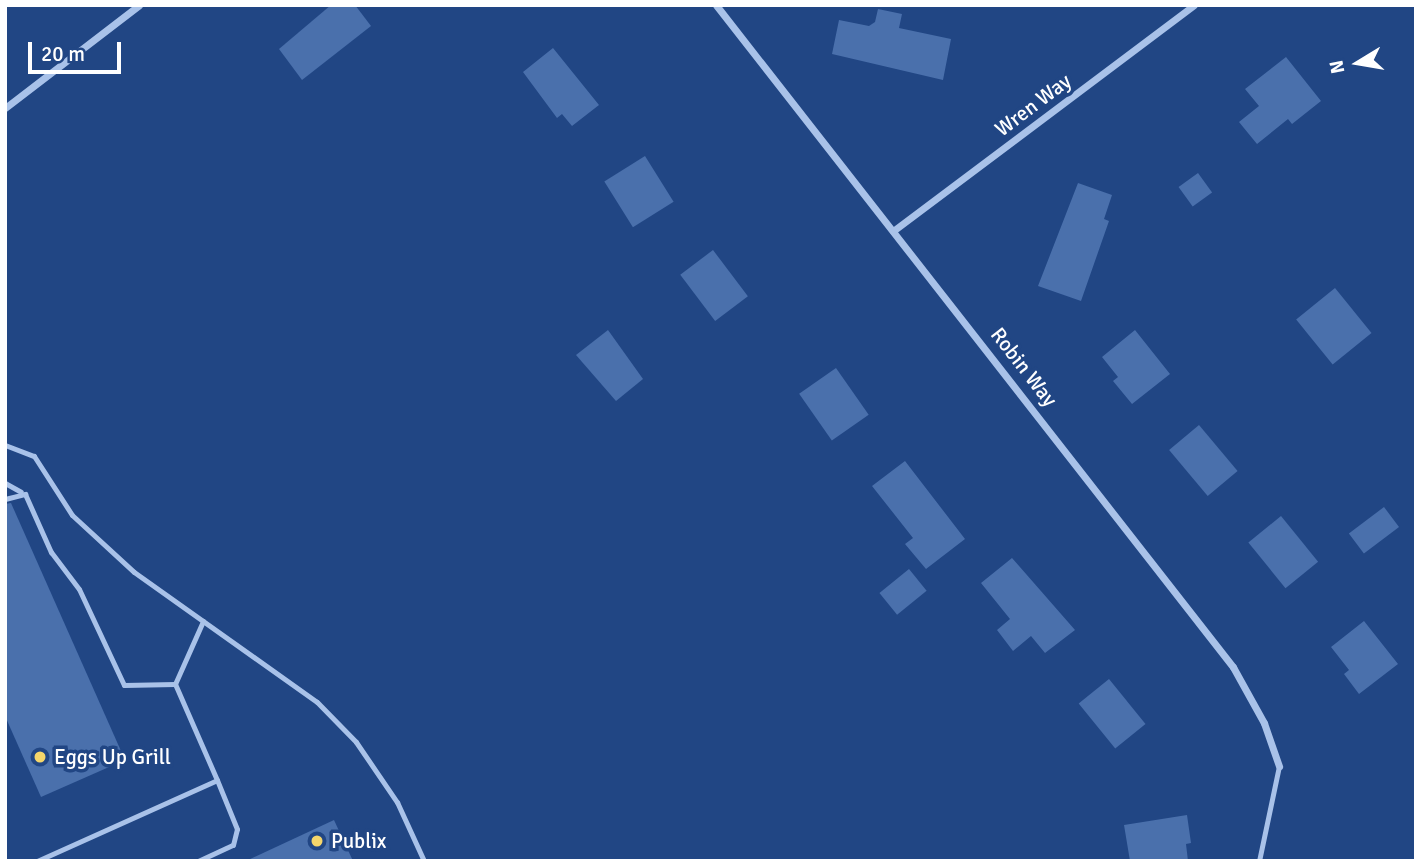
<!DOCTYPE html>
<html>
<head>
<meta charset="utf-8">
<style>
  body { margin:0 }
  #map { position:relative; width:1421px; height:866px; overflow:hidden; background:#214684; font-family:Signika,sans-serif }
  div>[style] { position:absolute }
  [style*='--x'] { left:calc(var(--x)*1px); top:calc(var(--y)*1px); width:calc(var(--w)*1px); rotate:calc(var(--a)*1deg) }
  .building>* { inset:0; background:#4a70ac; transform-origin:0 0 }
  .lane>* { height:5px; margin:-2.5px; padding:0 2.5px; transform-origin:2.5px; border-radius:2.5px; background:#a9c2e9 }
  .street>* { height:7px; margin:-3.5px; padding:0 3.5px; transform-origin:3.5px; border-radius:3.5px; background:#a9c2e9 }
  .dots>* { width:19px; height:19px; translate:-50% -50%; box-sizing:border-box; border:4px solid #214684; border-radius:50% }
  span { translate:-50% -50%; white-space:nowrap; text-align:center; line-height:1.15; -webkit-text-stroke:7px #214684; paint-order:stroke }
  .street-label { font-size:21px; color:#fff }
  .poi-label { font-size:21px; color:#fff }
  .left { translate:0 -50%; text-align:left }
  .frame { position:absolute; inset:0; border:7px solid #fff; pointer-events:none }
  .north { position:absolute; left:1323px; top:28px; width:70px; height:70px; -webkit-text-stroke:5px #214684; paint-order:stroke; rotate:259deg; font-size:19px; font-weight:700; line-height:28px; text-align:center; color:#fff }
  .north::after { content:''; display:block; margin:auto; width:24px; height:32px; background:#fff; clip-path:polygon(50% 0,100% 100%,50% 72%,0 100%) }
  .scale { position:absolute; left:28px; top:42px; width:93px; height:32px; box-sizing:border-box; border:4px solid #fff; border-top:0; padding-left:9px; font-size:21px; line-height:24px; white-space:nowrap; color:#fff; -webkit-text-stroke:5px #214684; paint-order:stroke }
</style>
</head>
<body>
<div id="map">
  <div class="building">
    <div style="clip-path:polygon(331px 5px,355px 5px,371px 26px,302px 80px,279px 49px)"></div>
    <div style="clip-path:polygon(878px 9px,902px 14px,899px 28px,951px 39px,943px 80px,832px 54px,839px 20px,869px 26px,875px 22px)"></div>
    <div style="clip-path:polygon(553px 48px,599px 105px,572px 126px,562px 114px,557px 118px,523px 72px)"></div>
    <div style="clip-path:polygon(1286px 57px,1321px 101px,1292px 124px,1288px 119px,1257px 144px,1239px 122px,1259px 106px,1245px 89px)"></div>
    <div style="left:645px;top:156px;width:54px;height:48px;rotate:58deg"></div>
    <div style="left:1198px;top:173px;width:24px;height:24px;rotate:54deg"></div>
    <div style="clip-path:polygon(1078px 183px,1112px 195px,1104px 219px,1109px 221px,1081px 301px,1038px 286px)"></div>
    <div style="left:713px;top:250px;width:58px;height:41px;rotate:53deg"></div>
    <div style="left:1335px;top:288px;width:58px;height:50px;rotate:51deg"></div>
    <div style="clip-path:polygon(608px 330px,643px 379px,616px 401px,576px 355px)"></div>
    <div style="clip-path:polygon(1135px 330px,1170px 374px,1132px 404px,1113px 381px,1118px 377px,1102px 357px)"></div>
    <div style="left:836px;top:368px;width:57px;height:45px;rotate:55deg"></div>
    <div style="left:1199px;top:425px;width:60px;height:39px;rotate:50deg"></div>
    <div style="clip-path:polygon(905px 461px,965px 539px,926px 569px,905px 544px,913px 538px,872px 486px)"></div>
    <div style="clip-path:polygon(11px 503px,125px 760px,41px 797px,5px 716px,5px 504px)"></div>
    <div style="left:1384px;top:507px;width:25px;height:44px;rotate:53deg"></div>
    <div style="left:1281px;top:516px;width:59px;height:42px;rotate:51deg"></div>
    <div style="clip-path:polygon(1012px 558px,1075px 630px,1045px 653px,1031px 636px,1013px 651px,997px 630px,1010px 619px,981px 583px)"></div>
    <div style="left:909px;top:569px;width:28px;height:38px;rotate:51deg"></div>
    <div style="clip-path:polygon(1364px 621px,1398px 664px,1359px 694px,1344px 674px,1349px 670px,1331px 647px)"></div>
    <div style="left:1109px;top:679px;width:58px;height:39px;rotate:51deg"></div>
    <div style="clip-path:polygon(1187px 815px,1191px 843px,1186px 844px,1188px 861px,1130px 861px,1124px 825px)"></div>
    <div style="clip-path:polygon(334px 820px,353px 861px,246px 861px)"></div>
  </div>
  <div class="lane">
    <div style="--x:5;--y:445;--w:31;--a:21"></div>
    <div style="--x:34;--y:456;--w:70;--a:57.2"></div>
    <div style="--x:72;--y:515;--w:84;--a:42.6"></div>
    <div style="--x:134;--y:572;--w:224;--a:35.4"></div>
    <div style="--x:317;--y:702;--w:56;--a:45.7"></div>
    <div style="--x:356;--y:742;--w:73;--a:55.7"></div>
    <div style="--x:397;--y:802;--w:65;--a:65.4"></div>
    <div style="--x:5;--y:483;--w:18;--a:29"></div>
    <div style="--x:5;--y:499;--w:21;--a:-14"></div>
    <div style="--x:25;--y:494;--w:64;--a:65.9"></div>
    <div style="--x:51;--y:552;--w:46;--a:52.9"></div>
    <div style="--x:79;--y:589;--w:106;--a:64.9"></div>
    <div style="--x:124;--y:685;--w:51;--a:-1.1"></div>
    <div style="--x:37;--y:861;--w:197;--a:-24.2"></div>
    <div style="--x:217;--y:780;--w:105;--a:-113.6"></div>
    <div style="--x:175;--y:684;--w:69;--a:-66"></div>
    <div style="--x:198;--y:861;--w:38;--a:-25"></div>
    <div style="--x:233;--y:845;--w:16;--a:-76"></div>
    <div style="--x:237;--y:829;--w:53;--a:-112.2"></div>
    <div style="--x:1259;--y:861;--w:97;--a:-78.1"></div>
  </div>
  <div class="street">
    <div style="--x:716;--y:5;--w:840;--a:52.01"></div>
    <div style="--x:1233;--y:667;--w:64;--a:61"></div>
    <div style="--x:1264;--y:723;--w:46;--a:70.8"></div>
    <div style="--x:5;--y:108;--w:169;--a:-37.5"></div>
    <div style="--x:893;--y:231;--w:376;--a:-36.9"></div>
  </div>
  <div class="dots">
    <div style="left:40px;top:757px;background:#f5d66b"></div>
    <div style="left:317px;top:841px;background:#f5d66b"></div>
  </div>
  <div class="street-label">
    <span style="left:1033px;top:105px;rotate:-37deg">Wren Way</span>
    <span style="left:1024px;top:367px;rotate:52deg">Robin Way</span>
  </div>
  <div class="poi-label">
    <span class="left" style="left:54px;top:757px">Eggs Up Grill</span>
    <span class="left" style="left:331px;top:841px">Publix</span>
  </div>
  <div class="frame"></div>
  <div class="north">N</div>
  <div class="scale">20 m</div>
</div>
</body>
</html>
